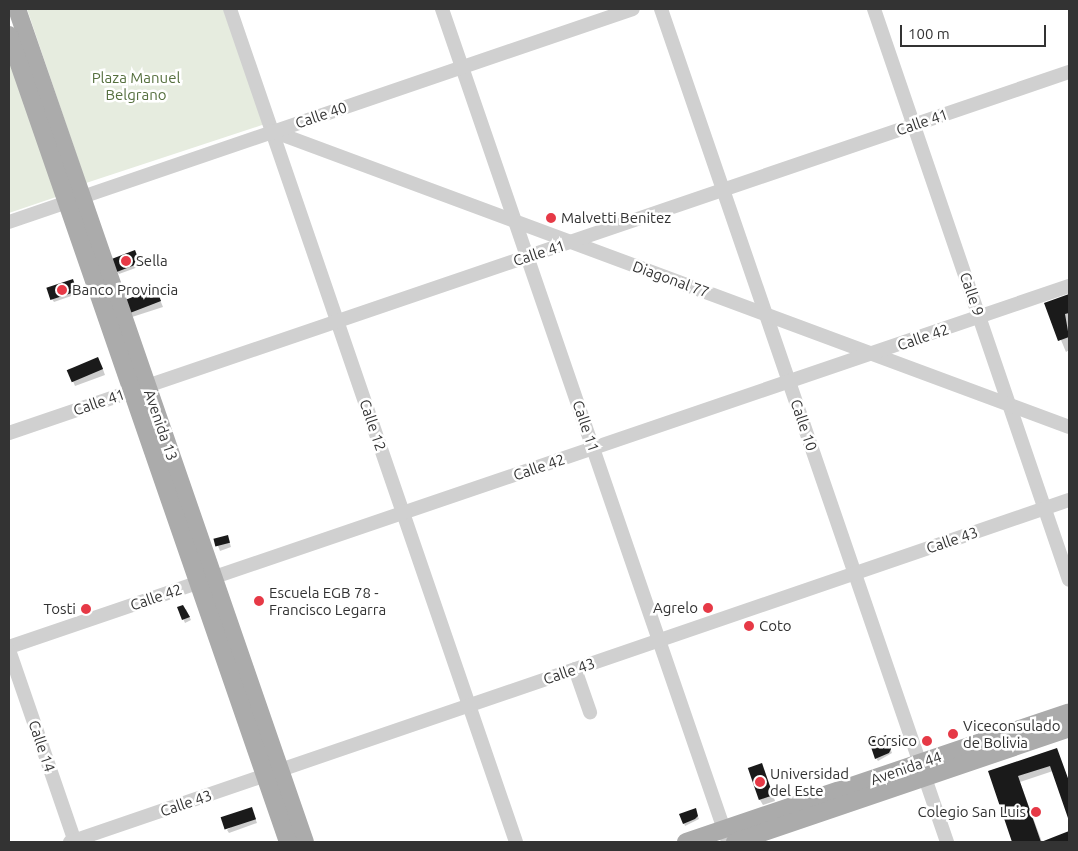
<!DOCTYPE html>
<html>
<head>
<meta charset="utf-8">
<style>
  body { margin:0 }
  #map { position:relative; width:1078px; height:851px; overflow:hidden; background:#fff; font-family:Ubuntu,sans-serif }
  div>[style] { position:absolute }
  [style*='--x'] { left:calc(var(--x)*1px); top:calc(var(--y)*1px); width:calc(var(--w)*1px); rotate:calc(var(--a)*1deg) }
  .green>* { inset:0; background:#e6ecdf }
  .shadow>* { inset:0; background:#0003 }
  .building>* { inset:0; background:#1a1a1a; transform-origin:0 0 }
  .minor>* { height:14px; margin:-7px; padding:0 7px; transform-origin:7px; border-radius:7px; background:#d0d0d0 }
  .major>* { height:18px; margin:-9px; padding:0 9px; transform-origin:9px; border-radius:9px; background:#ababab }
  .dots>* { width:14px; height:14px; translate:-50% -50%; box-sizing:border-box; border:2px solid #fff; border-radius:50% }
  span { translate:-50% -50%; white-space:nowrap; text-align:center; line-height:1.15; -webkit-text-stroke:5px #fff; paint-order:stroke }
  .park-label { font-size:15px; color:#56703f }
  .street-label { font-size:15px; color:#333 }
  .poi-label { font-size:15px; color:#333 }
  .left { translate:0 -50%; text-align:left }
  .right { translate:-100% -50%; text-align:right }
  .frame { position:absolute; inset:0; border:10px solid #333; pointer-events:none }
  .scale { position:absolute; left:900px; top:25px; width:146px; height:22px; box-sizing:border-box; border:2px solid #333; border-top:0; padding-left:6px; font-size:15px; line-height:18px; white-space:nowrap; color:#333; -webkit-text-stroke:4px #fff; paint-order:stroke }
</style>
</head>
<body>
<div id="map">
  <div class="green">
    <div style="clip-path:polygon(27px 9px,223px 9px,265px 124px,86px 183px)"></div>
    <div style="clip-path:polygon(9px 51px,59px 196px,9px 213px)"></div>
  </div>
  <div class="shadow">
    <div style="clip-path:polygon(137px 255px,141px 266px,119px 274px,117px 271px)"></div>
    <div style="clip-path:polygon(74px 284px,77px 294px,54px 302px,52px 299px)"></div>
    <div style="clip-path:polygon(156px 290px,163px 307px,132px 317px,129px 312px)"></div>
    <div style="clip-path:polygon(1069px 295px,1069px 350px,1066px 352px,1046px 304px)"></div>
    <div style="clip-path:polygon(101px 364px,105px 375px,75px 386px,68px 369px)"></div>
    <div style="clip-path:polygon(229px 540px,231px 547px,220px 551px,216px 541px)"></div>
    <div style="clip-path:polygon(179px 609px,186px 609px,191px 620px,185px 623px)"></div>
    <div style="clip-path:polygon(887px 740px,892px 753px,878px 761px,876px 758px)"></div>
    <div style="clip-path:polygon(1059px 755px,1069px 782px,1069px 818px,1053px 771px,1020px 782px,1042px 842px,1014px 842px,989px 771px)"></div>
    <div style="clip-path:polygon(764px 770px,775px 801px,763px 805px,760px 800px)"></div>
    <div style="clip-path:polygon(695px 809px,699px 819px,685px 826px,684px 823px)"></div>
    <div style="clip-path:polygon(253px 812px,257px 823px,229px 833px,227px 830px)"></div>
  </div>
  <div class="building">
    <div style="left:135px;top:250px;width:14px;height:25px;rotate:69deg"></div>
    <div style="left:73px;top:279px;width:13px;height:28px;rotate:72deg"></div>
    <div style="left:156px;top:288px;width:14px;height:34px;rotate:69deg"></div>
    <div style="clip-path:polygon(1069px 294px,1069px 313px,1065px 314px,1069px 337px,1058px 341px,1044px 303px)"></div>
    <div style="left:98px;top:357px;width:13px;height:34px;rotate:67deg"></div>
    <div style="left:228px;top:535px;width:8px;height:15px;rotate:76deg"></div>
    <div style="clip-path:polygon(183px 605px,190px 617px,182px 620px,177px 607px)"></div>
    <div style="clip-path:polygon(886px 735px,891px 749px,889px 753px,875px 759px,869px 741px)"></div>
    <div style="clip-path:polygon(1057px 748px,1069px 781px,1069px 821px,1050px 766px,1018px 776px,1041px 842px,1069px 831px,1069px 842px,1012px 842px,988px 771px)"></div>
    <div style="left:762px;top:763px;width:34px;height:15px;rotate:71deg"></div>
    <div style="left:252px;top:807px;width:13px;height:33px;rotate:72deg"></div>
    <div style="clip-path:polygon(696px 808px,698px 816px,695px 819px,683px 824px,679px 814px)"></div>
  </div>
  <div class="minor">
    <div style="--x:230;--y:9;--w:881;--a:71.05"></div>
    <div style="--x:442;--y:9;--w:877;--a:71.03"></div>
    <div style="--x:661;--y:9;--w:881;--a:71.05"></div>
    <div style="--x:874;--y:9;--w:603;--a:71.14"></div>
    <div style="--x:272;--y:131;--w:850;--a:20.37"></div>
    <div style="--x:9;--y:222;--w:659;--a:-18.85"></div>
    <div style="--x:9;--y:433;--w:1120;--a:-18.81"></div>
    <div style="--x:9;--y:647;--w:1120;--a:-18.81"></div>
    <div style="--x:9;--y:650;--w:203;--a:71"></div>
    <div style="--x:575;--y:669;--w:46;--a:70.8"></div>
    <div style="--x:70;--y:842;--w:1056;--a:-18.9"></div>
  </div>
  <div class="major">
    <div style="--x:17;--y:9;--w:881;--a:70.93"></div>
    <div style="--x:9;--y:35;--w:854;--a:70.93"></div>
    <div style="--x:686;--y:842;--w:404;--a:-18.7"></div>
    <div style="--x:735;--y:842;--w:353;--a:-18.8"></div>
  </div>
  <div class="dots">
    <div style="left:551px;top:218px;background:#e63946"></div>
    <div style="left:126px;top:261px;background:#e63946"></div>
    <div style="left:62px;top:290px;background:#e63946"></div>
    <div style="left:259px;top:601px;background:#e63946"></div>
    <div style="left:708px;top:608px;background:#e63946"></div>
    <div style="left:86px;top:609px;background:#e63946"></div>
    <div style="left:749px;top:626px;background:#e63946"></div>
    <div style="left:953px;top:734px;background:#e63946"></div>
    <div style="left:927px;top:741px;background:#e63946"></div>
    <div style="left:760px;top:782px;background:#e63946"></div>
    <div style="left:1036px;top:812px;background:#e63946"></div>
  </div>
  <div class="park-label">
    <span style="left:136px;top:86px">Plaza Manuel<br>Belgrano</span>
  </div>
  <div class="street-label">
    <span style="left:321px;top:115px;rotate:-19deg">Calle 40</span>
    <span style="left:922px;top:122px;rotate:-19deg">Calle 41</span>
    <span style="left:539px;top:253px;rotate:-18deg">Calle 41</span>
    <span style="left:671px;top:279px;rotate:20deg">Diagonal 77</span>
    <span style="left:972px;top:294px;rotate:71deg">Calle 9</span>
    <span style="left:923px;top:337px;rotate:-19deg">Calle 42</span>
    <span style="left:99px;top:402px;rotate:-19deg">Calle 41</span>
    <span style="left:161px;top:425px;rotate:71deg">Avenida 13</span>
    <span style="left:373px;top:425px;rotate:71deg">Calle 12</span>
    <span style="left:804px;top:425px;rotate:71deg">Calle 10</span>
    <span style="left:586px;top:426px;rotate:71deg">Calle 11</span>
    <span style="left:539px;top:467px;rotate:-19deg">Calle 42</span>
    <span style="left:952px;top:540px;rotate:-19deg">Calle 43</span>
    <span style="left:156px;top:597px;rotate:-19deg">Calle 42</span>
    <span style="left:569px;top:671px;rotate:-19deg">Calle 43</span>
    <span style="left:42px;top:746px;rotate:71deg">Calle 14</span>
    <span style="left:906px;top:768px;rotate:-19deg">Avenida 44</span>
    <span style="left:186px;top:803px;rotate:-19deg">Calle 43</span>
  </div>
  <div class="poi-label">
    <span class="left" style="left:561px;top:218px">Malvetti Benitez</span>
    <span class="left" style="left:136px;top:261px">Sella</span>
    <span class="left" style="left:72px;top:290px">Banco Provincia</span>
    <span class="left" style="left:269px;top:601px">Escuela EGB 78 -<br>Francisco Legarra</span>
    <span class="right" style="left:698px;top:608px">Agrelo</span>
    <span class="right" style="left:76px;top:609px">Tosti</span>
    <span class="left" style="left:759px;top:626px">Coto</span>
    <span class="left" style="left:963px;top:734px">Viceconsulado<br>de Bolivia</span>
    <span class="right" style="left:917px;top:741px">Corsico</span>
    <span class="left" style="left:770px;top:782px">Universidad<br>del Este</span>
    <span class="right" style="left:1026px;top:812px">Colegio San Luis</span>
  </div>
  <div class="frame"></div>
  <div class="scale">100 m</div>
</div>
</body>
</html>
